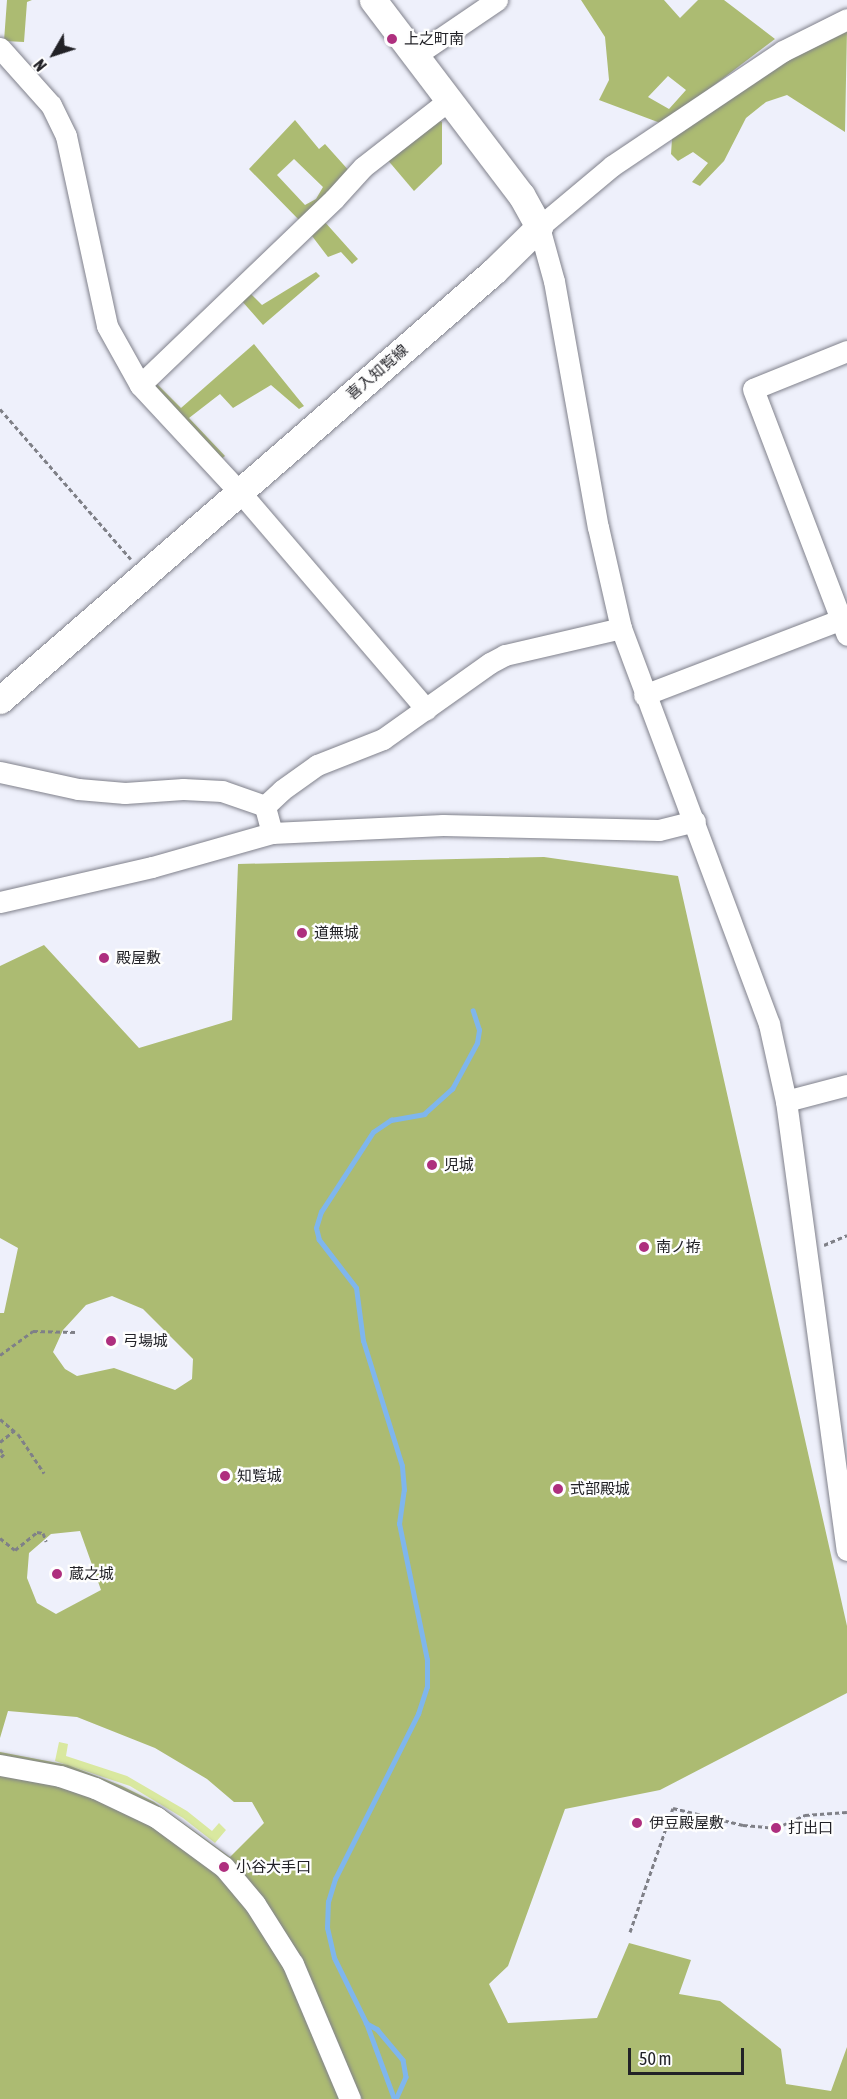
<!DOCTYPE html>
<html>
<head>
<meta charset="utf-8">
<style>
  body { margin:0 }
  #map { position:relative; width:847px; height:2099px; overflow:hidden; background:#eef0fb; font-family:"Asap Condensed","Noto Sans JP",sans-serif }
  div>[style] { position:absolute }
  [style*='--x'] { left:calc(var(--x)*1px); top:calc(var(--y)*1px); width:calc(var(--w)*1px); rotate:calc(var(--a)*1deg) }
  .green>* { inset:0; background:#d9e89f }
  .forest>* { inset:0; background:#acbb72 }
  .stream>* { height:4.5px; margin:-2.25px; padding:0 2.25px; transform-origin:2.25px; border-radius:2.25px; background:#7fb6ed }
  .path>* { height:3px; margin-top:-1.5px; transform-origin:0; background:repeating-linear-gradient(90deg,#7f8087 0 4.5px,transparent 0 7.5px) }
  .roads { filter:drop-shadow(0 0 2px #80818b) drop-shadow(0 0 2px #80818b) }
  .minor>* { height:21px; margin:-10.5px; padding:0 10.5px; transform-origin:10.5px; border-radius:10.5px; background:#fff }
  .major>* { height:27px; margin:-13.5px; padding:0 13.5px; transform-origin:13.5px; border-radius:13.5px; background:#fff }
  .dots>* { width:16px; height:16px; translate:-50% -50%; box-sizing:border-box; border:3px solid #fefefe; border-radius:50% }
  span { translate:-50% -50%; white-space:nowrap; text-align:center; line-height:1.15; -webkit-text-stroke:4.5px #fefefe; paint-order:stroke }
  .poi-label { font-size:15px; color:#222227 }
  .left { translate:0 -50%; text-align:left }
  .street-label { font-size:15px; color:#222227 }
  .north { position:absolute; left:24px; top:24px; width:60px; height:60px; -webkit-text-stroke:4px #fefefe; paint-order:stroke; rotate:231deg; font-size:16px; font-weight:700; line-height:24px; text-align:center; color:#222227 }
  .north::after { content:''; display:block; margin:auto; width:21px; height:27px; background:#222227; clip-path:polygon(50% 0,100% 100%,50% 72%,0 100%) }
  .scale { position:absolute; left:628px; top:2048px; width:116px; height:27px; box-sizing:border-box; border:3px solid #222227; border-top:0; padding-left:8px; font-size:18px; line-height:21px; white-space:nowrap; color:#222227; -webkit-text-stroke:4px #fefefe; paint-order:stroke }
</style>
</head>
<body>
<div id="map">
  <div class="green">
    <div style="clip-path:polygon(59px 1742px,68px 1744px,66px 1756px,127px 1776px,187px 1811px,212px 1831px,219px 1823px,226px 1830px,215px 1843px,183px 1818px,130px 1786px,55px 1761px)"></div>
  </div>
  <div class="forest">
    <div style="clip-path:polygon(7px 0,32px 0,27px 2px,24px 42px,4px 41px)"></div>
    <div style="clip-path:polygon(evenodd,581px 0,664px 0,680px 18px,698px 0,724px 0,775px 39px,663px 124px,599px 100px,609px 80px,605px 37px,581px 0,668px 76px,686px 90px,669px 109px,648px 97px,668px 76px)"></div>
    <div style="clip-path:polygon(847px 28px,845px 132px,787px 95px,766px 102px,746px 118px,724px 161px,700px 186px,692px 182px,708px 163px,693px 152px,678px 161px,671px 154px,672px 139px,789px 54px)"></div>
    <div style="clip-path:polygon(437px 119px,442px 122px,442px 164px,414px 191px,386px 158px)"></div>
    <div style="clip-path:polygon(evenodd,295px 120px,319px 149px,325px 144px,351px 173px,315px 211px,358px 259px,352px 264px,341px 252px,328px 257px,312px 236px,280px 260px,301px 222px,249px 169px,295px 120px,294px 159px,323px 187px,316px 199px,305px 205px,277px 175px,294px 159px)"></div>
    <div style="clip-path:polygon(316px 272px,320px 276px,263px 325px,241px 300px,249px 292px,262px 305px)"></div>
    <div style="clip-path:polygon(254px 344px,304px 406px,299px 409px,271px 385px,233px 408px,220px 394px,189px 418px,225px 456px,220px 460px,151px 386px,155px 382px,181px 408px)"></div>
    <div style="clip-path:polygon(evenodd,544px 857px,678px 876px,847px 1626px,847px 1693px,660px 1790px,565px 1809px,508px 1966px,489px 1984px,508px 2023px,597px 2018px,629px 1943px,691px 1960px,679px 1994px,720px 2001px,781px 2049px,786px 2084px,831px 2091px,847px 2047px,847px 2099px,0 2099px,0 1752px,68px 1765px,122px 1786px,154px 1802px,230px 1857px,264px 1823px,252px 1802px,234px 1802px,207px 1779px,155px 1748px,77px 1717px,8px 1711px,0 1738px,0 1313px,4px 1313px,18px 1248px,0 1238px,0 966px,44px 945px,139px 1048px,232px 1020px,238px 864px,544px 857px,112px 1296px,143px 1309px,193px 1359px,192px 1379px,175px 1390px,114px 1368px,77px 1376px,65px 1369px,53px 1352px,63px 1330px,86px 1305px,112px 1296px,544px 857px,80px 1531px,101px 1590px,56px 1614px,37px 1603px,27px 1578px,29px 1553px,51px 1534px,80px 1531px)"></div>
  </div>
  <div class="stream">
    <div style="--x:366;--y:2023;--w:13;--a:29"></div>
    <div style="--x:377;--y:2029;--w:40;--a:50"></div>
    <div style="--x:403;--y:2060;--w:17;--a:80"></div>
    <div style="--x:406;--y:2077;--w:24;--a:114"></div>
    <div style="--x:394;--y:2099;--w:81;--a:-110.2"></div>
    <div style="--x:366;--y:2023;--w:72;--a:-116.2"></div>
    <div style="--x:334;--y:1958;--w:31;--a:-103"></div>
    <div style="--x:327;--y:1928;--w:26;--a:-88"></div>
    <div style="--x:328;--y:1902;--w:24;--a:-73"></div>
    <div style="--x:335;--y:1879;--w:185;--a:-63.3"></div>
    <div style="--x:418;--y:1714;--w:28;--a:-72"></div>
    <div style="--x:427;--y:1687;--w:27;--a:-90"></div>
    <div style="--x:427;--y:1660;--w:139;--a:-101.6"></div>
    <div style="--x:399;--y:1524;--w:34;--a:-82"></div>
    <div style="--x:404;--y:1490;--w:24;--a:-95"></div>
    <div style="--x:402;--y:1466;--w:131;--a:-107.3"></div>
    <div style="--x:363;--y:1341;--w:53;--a:-97.5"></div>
    <div style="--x:356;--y:1288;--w:61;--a:-127.6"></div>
    <div style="--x:319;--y:1240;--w:12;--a:-104"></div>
    <div style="--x:316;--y:1228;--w:17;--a:-73"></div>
    <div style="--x:321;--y:1212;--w:95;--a:-57"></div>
    <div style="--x:373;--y:1132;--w:22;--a:-34"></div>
    <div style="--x:391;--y:1120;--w:34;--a:-10"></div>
    <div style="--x:424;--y:1114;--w:38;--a:-42"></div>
    <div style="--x:452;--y:1089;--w:52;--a:-61.5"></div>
    <div style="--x:477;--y:1043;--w:13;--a:-81"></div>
    <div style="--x:479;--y:1030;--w:20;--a:-108"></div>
  </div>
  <div class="path">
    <div style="--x:0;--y:409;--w:199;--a:48.9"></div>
    <div style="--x:824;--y:1245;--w:25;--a:-23"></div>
    <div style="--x:0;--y:1355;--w:41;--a:-36"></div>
    <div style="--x:33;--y:1331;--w:42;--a:1.4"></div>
    <div style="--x:0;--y:1419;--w:23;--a:40"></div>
    <div style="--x:18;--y:1434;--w:47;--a:56.3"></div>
    <div style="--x:0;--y:1442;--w:19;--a:-39"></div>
    <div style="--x:0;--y:1449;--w:6;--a:51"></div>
    <div style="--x:4;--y:1454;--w:6;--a:135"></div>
    <div style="--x:0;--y:1538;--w:19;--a:39"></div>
    <div style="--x:15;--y:1550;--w:28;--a:-39"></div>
    <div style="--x:37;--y:1532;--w:6;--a:9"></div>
    <div style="--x:43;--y:1533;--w:9;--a:69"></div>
    <div style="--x:630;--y:1932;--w:131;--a:-70.9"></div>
    <div style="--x:673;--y:1808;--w:72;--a:13.7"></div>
    <div style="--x:743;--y:1825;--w:33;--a:5"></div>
    <div style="--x:776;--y:1828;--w:32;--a:-24"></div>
    <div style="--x:805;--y:1815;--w:42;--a:-4.1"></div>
  </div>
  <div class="roads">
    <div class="minor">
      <div style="--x:847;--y:19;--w:72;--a:153.4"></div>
      <div style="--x:783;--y:51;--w:206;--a:146.1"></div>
      <div style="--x:612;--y:166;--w:95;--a:140.1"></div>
      <div style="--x:539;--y:227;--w:56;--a:74.5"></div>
      <div style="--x:554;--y:281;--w:250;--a:79.9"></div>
      <div style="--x:598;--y:527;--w:104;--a:77.2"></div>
      <div style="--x:621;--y:628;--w:423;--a:69.5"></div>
      <div style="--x:769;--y:1024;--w:79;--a:77.6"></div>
      <div style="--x:786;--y:1101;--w:453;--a:82.3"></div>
      <div style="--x:0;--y:48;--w:76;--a:48.2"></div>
      <div style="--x:51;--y:105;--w:34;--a:64"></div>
      <div style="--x:66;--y:136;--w:194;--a:77.8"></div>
      <div style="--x:107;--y:326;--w:68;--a:60.8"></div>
      <div style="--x:140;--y:385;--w:156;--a:47.1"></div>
      <div style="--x:246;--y:499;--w:277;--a:49.4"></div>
      <div style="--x:416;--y:55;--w:98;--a:-34.2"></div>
      <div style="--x:847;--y:351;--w:101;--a:158"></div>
      <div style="--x:753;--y:389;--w:263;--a:69.1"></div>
      <div style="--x:140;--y:385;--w:269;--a:-43.8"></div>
      <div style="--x:334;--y:199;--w:43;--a:-47.8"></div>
      <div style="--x:363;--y:167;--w:109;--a:-37.9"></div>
      <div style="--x:644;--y:695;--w:217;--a:-21"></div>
      <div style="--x:0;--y:772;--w:80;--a:12.3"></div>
      <div style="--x:78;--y:789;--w:47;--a:4.9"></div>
      <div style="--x:125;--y:793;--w:58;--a:-3.9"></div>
      <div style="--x:183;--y:789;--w:39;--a:3"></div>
      <div style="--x:222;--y:791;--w:46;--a:19.2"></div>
      <div style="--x:272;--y:833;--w:28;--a:-105"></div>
      <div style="--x:265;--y:806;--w:23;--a:-43"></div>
      <div style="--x:282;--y:790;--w:43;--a:-35.5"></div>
      <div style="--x:317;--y:765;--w:71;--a:-21.5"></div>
      <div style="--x:383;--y:739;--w:131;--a:-35.4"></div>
      <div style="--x:490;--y:663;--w:17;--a:-28"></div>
      <div style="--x:505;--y:655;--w:119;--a:-13.1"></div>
      <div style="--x:0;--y:902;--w:156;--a:-13"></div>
      <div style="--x:152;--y:867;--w:125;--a:-15.8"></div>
      <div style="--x:272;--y:833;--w:171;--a:-2.7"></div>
      <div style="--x:443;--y:825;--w:216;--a:1.3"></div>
      <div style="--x:659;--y:830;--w:37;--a:-14"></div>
      <div style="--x:786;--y:1101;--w:63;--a:-14.7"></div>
      <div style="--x:0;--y:1765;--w:61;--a:10.4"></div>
      <div style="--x:60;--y:1776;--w:37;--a:19"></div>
      <div style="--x:95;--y:1788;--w:68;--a:25.4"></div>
      <div style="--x:156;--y:1817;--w:84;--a:36.3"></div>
      <div style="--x:224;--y:1867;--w:48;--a:50"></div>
      <div style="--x:255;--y:1904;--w:71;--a:57.7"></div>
      <div style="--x:293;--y:1964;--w:147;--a:67.1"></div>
    </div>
    <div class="major">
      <div style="--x:0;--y:700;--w:654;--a:-40.97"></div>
      <div style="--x:494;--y:271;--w:63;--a:-44.4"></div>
      <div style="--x:539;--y:227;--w:37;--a:-119"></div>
      <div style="--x:521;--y:195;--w:245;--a:-127.2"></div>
    </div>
  </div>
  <div class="dots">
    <div style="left:392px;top:39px;background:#ae2f7e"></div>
    <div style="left:302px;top:933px;background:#ae2f7e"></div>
    <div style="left:104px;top:958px;background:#ae2f7e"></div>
    <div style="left:432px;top:1165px;background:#ae2f7e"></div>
    <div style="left:644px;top:1247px;background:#ae2f7e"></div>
    <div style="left:111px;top:1341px;background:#ae2f7e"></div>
    <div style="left:225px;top:1476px;background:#ae2f7e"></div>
    <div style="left:558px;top:1489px;background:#ae2f7e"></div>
    <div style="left:57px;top:1574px;background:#ae2f7e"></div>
    <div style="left:637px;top:1823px;background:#ae2f7e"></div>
    <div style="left:776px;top:1828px;background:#ae2f7e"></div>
    <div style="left:224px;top:1867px;background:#ae2f7e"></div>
  </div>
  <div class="poi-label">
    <span class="left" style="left:404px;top:39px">上之町南</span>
    <span class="left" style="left:314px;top:933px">道無城</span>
    <span class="left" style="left:116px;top:958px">殿屋敷</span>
    <span class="left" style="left:444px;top:1165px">児城</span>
    <span class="left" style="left:656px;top:1247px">南ノ拵</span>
    <span class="left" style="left:123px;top:1341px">弓場城</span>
    <span class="left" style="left:237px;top:1476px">知覧城</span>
    <span class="left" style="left:570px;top:1489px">式部殿城</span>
    <span class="left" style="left:69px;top:1574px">蔵之城</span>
    <span class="left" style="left:649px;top:1823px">伊豆殿屋敷</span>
    <span class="left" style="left:788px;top:1828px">打出口</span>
    <span class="left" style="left:236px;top:1867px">小谷大手口</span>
  </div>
  <div class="street-label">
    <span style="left:377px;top:372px;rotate:-41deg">喜入知覧線</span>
  </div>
  <div class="north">N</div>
  <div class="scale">50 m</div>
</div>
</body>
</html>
